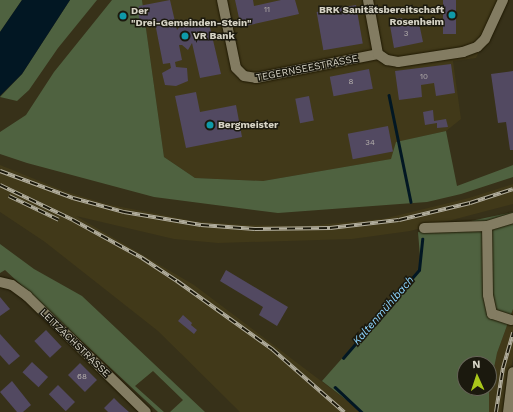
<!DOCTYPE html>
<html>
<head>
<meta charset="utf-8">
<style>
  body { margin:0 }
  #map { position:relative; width:513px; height:412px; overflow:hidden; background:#373119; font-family:"Work Sans",sans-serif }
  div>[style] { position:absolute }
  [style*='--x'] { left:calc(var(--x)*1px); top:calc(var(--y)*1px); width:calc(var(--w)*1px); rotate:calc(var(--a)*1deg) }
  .built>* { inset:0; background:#413919 }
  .green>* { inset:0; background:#4f6240 }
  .water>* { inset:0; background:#021723 }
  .stream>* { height:2.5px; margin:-1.25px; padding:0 1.25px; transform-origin:1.25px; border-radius:1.25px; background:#021723 }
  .building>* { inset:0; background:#524961; transform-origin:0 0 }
  .roads { filter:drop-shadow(0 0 1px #1e1802) drop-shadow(0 0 1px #1e1802) }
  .minor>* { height:10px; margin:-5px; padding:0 5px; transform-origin:5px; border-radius:5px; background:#837c62 }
  .rail>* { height:4px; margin-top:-2px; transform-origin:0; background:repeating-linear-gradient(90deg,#1b190e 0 8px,#b2ae9e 0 16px); box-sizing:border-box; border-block:1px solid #b2ae9e }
  .dots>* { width:11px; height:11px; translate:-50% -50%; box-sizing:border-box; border:2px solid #1b190e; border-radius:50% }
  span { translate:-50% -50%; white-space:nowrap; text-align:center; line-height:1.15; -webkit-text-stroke:3px #1b190e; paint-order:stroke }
  .number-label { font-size:8px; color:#b5b0ac }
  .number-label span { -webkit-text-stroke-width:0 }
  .poi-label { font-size:10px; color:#d6d3c5; font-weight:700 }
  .right { translate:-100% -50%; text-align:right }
  .left { translate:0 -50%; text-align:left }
  .street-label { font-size:10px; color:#d6d3c5 }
  .water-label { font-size:11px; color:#8cd3fc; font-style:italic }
  .north { position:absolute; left:457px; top:356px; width:40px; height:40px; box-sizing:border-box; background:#1b190e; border:1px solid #666357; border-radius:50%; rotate:357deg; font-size:11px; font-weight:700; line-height:16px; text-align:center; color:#d6d3c5 }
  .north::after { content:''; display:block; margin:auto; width:14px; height:18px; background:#a9c71a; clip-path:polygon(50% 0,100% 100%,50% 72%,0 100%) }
</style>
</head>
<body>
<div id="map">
  <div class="built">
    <div style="clip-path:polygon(142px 0,505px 0,476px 58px,453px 61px,461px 119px,446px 131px,397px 142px,392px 159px,263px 181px,195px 178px,164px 157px)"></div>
    <div style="clip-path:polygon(0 165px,64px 191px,106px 204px,193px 221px,244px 225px,306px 226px,383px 219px,469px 198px,513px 184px,513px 204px,410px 231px,352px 239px,218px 243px,174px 239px,76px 216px,194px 285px,362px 412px,240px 412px,158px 331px,45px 242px,0 212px)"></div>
    <div style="clip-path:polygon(513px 309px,513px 357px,504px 412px,489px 412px,489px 393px,497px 353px)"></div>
  </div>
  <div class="green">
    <div style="clip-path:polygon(0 0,22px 0,0 32px)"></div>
    <div style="clip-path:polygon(70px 0,97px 0,58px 48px,29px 90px,17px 101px,0 97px,22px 74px)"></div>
    <div style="clip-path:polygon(112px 0,142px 0,164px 157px,195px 178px,263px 181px,391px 159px,396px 142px,446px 131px,457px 186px,513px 165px,513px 177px,461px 194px,427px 202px,278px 213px,154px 197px,27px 163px,0 154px,0 132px,26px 115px,54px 72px)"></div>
    <div style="clip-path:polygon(evenodd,513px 212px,513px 309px,497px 353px,489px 393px,489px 412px,362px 412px,322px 381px,421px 269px,418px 232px,513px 212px,465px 364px,489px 364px,489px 388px,465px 388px,465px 364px)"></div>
    <div style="clip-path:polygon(0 244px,34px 269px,82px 296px,205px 412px,170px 412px,183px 400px,153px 371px,135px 386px,164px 412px,158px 412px,5px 270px,0 273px)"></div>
  </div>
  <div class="water">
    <div style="clip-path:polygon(22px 0,70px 0,22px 74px,0 96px,0 32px)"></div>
  </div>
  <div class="stream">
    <div style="--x:389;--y:95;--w:109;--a:78.4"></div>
    <div style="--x:343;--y:358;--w:116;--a:-49.2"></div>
    <div style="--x:419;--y:270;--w:31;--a:-84"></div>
    <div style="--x:335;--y:387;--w:37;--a:43"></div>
  </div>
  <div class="building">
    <div style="clip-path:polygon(170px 0,177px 30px,180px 26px,185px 25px,188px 27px,209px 23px,221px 74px,200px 78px,192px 43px,188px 50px,182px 45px,179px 45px,182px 60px,175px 62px,176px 67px,187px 68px,188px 81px,176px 86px,165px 85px,162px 73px,171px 68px,170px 63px,163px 64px,155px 23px,143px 25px,140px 24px,138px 10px,139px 6px)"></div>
    <div style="clip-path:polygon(235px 0,253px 0,254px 6px,281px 0,295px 0,299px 14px,241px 27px)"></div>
    <div style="left:443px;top:0;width:13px;height:34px"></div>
    <div style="left:356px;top:5px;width:39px;height:40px;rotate:80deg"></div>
    <div style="clip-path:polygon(402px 18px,403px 26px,419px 23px,423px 42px,394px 48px,389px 20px)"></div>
    <div style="clip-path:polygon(451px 64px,455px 93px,436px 96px,434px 83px,421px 85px,422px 97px,399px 100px,395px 71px)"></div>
    <div style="left:369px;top:69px;width:20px;height:40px;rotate:79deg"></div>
    <div style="clip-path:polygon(513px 71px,513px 150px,510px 150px,506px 122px,498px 123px,491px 74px)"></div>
    <div style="clip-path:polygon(196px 92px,200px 112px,236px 105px,242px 137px,186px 148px,175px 96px)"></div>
    <div style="left:309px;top:96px;width:25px;height:14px;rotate:79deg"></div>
    <div style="clip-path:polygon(433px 110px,434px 121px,446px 119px,448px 127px,437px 128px,437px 123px,425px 125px,423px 112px)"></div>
    <div style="left:388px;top:126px;width:26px;height:41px;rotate:79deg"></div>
    <div style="clip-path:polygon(226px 270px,288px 307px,277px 326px,259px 315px,263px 307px,220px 281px)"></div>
    <div style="clip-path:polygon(0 297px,10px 309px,0 316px)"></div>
    <div style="clip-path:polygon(183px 315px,192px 323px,191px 325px,197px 330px,194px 334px,178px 321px)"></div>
    <div style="left:46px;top:330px;width:23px;height:16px;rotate:47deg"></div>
    <div style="clip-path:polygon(0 334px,20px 356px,9px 365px,0 355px)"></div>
    <div style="left:32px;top:362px;width:22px;height:14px;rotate:43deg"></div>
    <div style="left:80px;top:363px;width:24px;height:17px;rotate:45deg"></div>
    <div style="clip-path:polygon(12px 381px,31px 405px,23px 412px,17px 412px,0 392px)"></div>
    <div style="left:58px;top:385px;width:24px;height:13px;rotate:45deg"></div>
    <div style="clip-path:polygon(114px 398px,120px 404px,129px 412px,108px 412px,104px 408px)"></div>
  </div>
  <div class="roads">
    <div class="minor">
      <div style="--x:222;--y:0;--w:69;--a:78.4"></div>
      <div style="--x:236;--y:68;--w:11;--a:45"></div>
      <div style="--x:244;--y:76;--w:12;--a:9"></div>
      <div style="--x:256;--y:78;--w:124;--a:-11.1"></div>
      <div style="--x:368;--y:0;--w:55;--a:79.5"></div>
      <div style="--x:378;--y:54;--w:11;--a:34"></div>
      <div style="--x:387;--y:60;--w:11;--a:10"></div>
      <div style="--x:398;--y:62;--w:66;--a:-8.7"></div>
      <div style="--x:463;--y:52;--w:15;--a:-20"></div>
      <div style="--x:477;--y:47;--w:11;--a:-45"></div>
      <div style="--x:485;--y:39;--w:43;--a:-65.2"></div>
      <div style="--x:424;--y:228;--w:63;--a:-1.8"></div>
      <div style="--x:0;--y:282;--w:12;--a:14"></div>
      <div style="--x:12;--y:285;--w:19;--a:36"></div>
      <div style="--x:27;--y:296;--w:166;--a:44.3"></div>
      <div style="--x:511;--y:320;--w:20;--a:-162"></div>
      <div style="--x:492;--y:314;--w:19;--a:-102"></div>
      <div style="--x:488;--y:295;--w:69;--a:-90.8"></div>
      <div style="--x:487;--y:226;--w:27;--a:-17"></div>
      <div style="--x:508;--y:412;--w:40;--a:-82.9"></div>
    </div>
  </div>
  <div class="rail">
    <div style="--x:0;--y:171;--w:78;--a:20.3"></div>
    <div style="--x:73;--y:198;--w:53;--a:15.4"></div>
    <div style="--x:124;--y:212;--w:78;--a:9.6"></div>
    <div style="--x:201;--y:225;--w:54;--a:4.2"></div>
    <div style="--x:255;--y:229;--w:75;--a:-0.8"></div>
    <div style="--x:330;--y:228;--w:69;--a:-6.6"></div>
    <div style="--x:399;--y:220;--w:73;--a:-13.5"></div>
    <div style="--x:470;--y:203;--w:45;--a:-18"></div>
    <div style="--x:0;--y:185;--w:81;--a:25.6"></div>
    <div style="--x:73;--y:220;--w:79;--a:28.8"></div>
    <div style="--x:142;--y:258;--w:42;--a:33.3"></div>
    <div style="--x:177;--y:281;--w:117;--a:35.6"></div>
    <div style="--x:272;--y:349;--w:96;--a:41.2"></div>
    <div style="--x:9;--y:196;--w:55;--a:25.6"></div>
    <div style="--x:496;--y:412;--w:45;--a:-81"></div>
    <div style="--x:503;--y:368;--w:37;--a:-74"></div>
  </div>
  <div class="dots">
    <div style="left:452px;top:15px;background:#0f9aa8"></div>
    <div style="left:123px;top:16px;background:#0f9aa8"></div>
    <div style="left:185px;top:36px;background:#0f9aa8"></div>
    <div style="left:210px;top:125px;background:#0f9aa8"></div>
  </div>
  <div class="number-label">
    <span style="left:267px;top:10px">11</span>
    <span style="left:406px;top:34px">3</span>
    <span style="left:424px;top:77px">10</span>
    <span style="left:351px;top:82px">8</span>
    <span style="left:370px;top:143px">34</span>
    <span style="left:82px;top:377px">68</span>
  </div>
  <div class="poi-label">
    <span class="right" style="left:444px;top:15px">BRK Sanitätsbereitschaft<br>Rosenheim</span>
    <span class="left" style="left:131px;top:16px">Der<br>"Drei-Gemeinden-Stein"</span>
    <span class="left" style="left:193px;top:36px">VR Bank</span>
    <span class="left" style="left:218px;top:125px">Bergmeister</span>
  </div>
  <div class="street-label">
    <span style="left:307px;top:68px;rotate:-11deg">TEGERNSEESTRASSE</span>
    <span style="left:75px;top:343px;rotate:44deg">LEITZACHSTRASSE</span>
  </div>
  <div class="water-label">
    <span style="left:384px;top:311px;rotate:-49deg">Kaltenmühlbach</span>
  </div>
  <div class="north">N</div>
</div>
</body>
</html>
